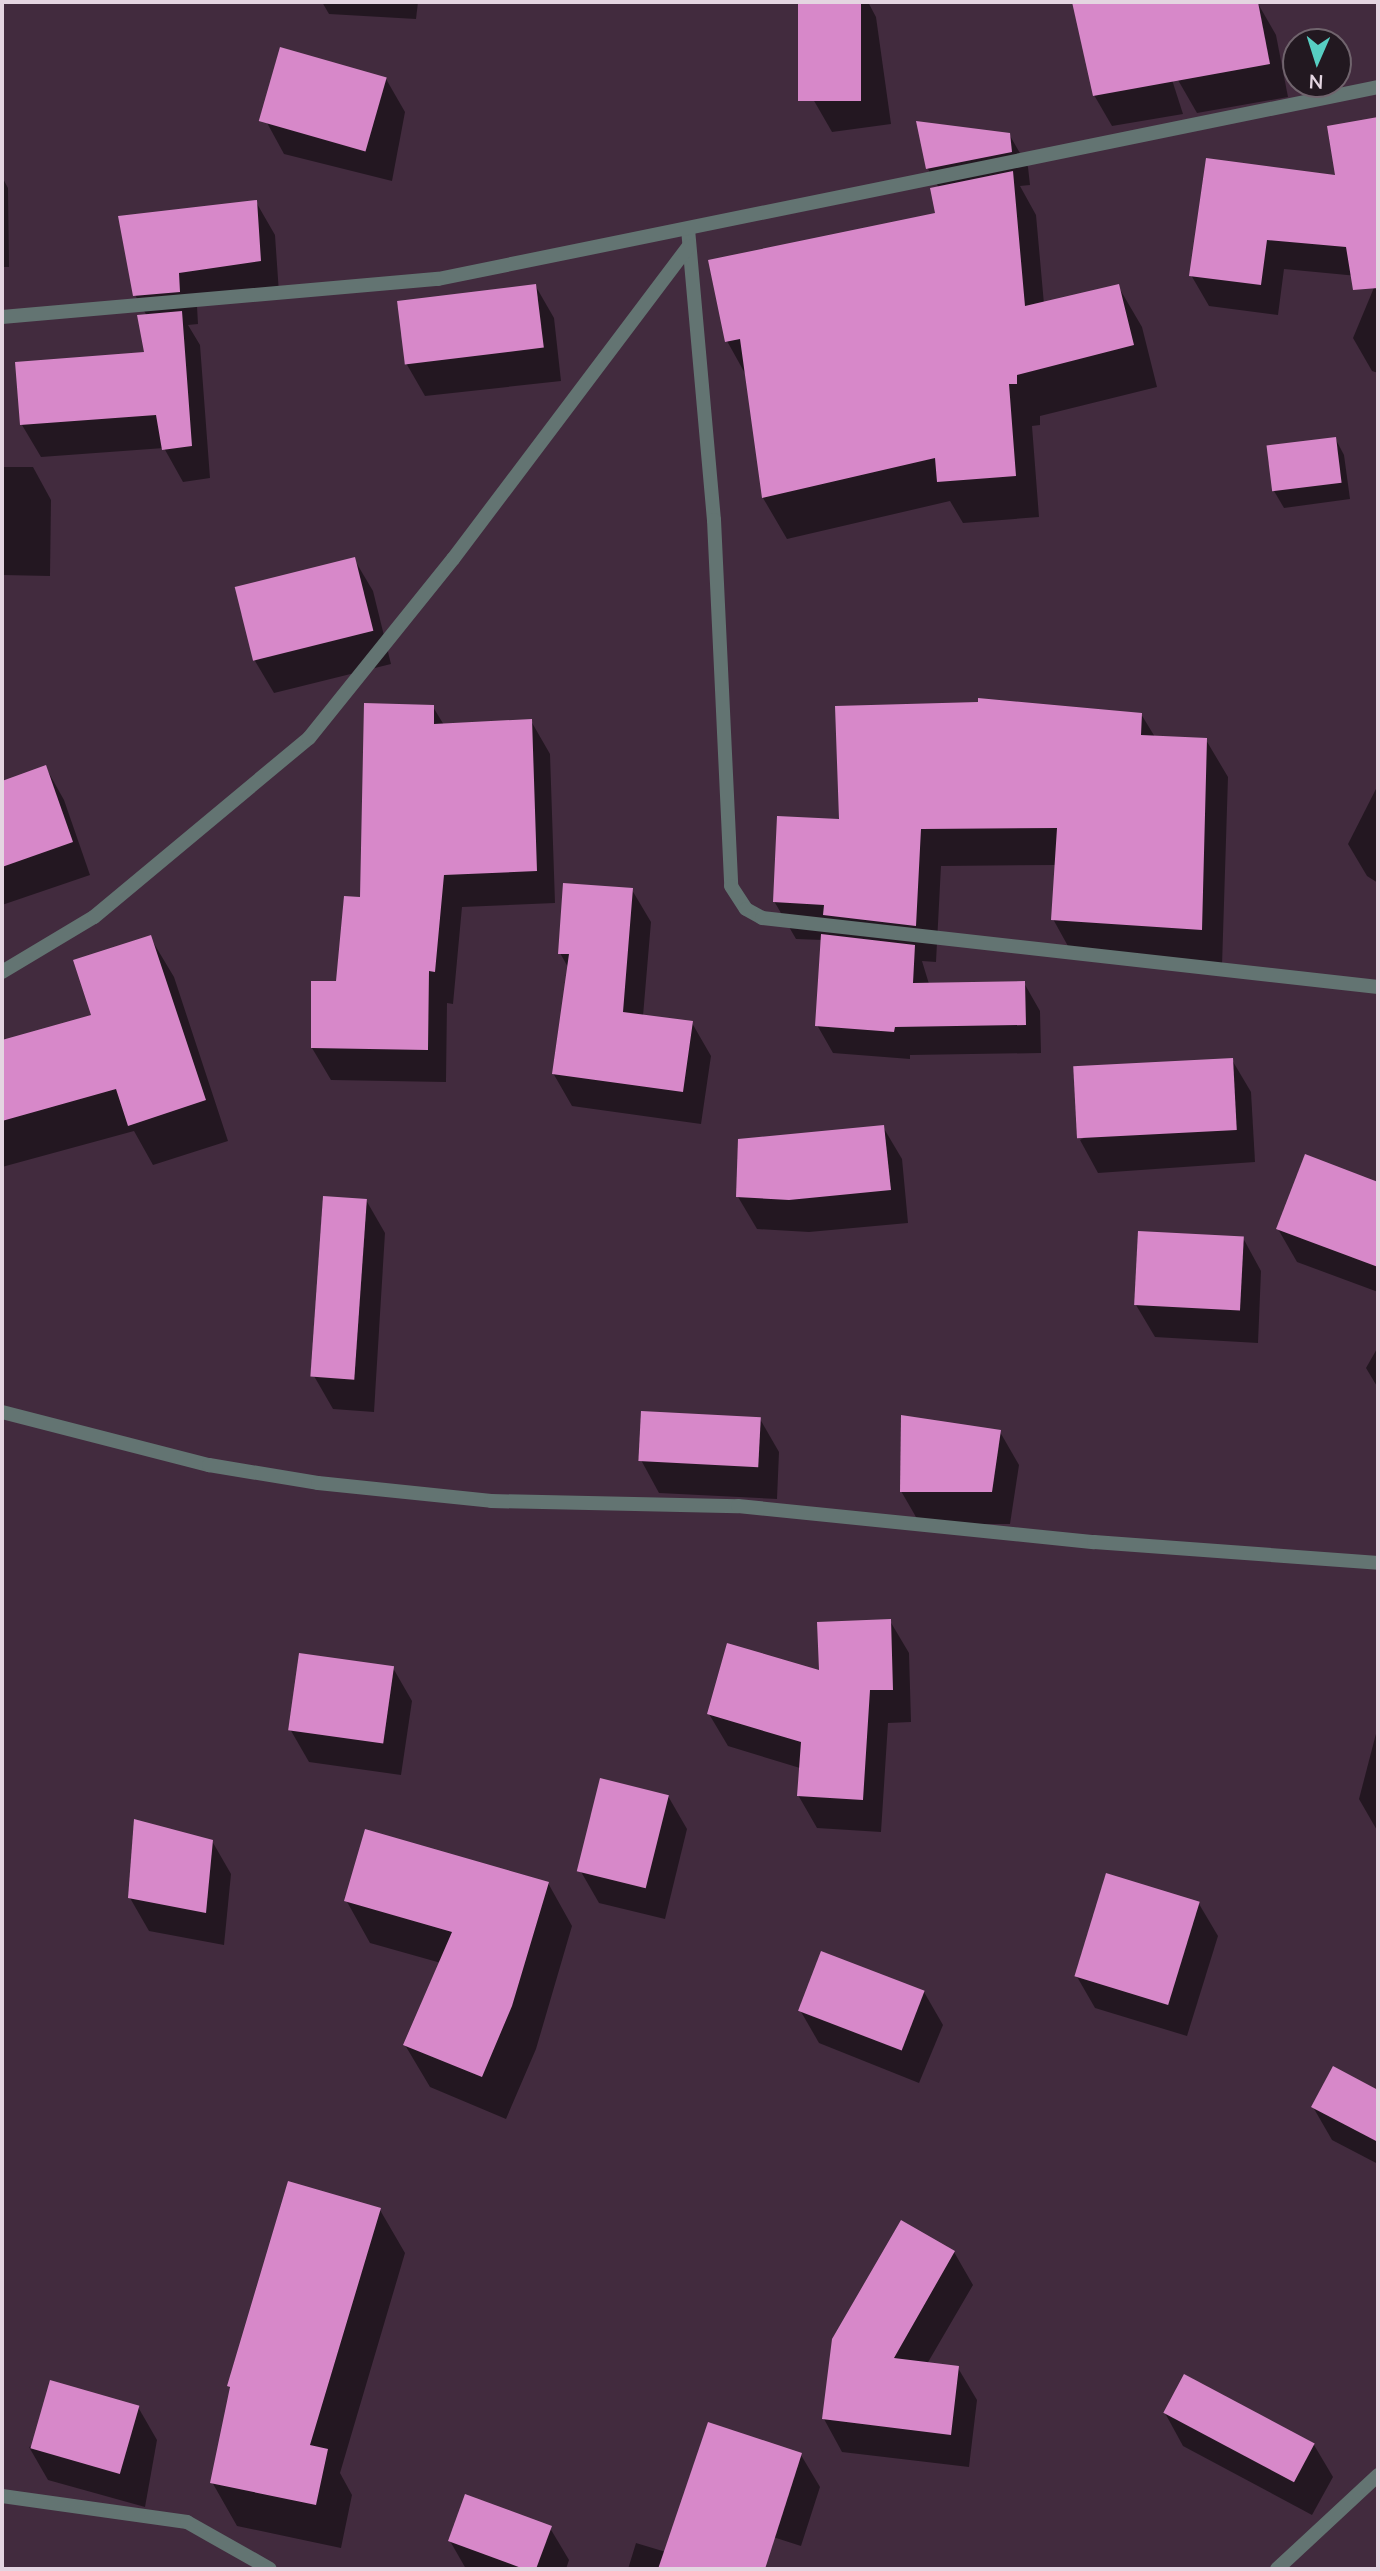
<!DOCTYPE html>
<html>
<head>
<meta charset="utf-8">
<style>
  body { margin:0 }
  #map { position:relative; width:1380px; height:2571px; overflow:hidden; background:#422b3e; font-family:Lato,sans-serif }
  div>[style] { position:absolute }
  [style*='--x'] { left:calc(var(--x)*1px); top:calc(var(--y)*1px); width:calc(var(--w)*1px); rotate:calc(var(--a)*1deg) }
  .shadow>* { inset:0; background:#0007 }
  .building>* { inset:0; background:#d788c9; transform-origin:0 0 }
  .minor>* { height:14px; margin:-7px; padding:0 7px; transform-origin:7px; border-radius:7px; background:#637472 }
  .tertiary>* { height:14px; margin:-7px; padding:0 7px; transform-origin:7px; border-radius:7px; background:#637472 }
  span { translate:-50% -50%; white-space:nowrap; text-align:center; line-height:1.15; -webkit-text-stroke:7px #221820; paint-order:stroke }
  .frame { position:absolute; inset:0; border:4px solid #e4d5e1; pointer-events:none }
  .north { position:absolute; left:1282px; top:28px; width:70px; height:70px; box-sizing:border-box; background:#221820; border:2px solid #70646d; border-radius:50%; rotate:183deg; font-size:19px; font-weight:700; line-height:28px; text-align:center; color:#e4d5e1 }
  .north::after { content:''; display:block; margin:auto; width:24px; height:32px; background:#57cec2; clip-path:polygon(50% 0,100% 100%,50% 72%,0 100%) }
</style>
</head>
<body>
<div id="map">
  <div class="shadow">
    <div style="clip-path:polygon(322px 2px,418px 2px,416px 19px,329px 14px)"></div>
    <div style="clip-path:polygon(800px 2px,868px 2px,876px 17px,891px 124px,832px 132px,813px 99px)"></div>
    <div style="clip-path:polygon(1073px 2px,1147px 2px,1183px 114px,1112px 126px,1094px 95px)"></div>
    <div style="clip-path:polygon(1257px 2px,1276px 35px,1288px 97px,1197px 113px,1178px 80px)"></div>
    <div style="clip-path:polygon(386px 79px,405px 112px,392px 181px,284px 154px,266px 121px)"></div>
    <div style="clip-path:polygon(1378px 119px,1378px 210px,1319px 225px,1352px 239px,1368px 277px,1284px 269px,1278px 315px,1209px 306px,1191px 275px,1337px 177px,1329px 127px)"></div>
    <div style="clip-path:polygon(919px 123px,1009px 134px,1028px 167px,1030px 185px,1020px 186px,1036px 215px,1044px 304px,1118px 286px,1142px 327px,1157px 387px,1040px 416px,1040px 425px,1032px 426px,1039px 517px,963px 523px,950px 501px,787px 539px,763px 498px,747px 377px,727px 341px,937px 214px,939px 188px,928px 169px)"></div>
    <div style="clip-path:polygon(2px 177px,8px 188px,9px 267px,2px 267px)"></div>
    <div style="clip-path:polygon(256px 202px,275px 235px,279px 293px,197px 306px,198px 324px,188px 325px,200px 345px,210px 478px,183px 482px,164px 448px,41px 457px,22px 425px,146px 353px,147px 316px,135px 295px)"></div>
    <div style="clip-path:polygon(1378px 278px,1378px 373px,1372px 371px,1353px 338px)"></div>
    <div style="clip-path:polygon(535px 285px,554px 318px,561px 381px,425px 396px,406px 363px)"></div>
    <div style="clip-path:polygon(1335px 438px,1344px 455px,1350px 499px,1284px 508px,1274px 491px)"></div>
    <div style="clip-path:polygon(2px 467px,33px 467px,51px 500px,50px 576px,2px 575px)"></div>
    <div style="clip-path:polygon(354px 559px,373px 591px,391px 664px,274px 693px,255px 661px)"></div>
    <div style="clip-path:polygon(433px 707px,444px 725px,531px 721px,550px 754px,555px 903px,462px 907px,453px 1004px,447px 1003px,446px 1082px,331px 1080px,312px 1048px,338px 983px,361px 899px)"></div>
    <div style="clip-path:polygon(1141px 714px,1155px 737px,1206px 740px,1228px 777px,1222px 966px,1074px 957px,1053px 919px,1056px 865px,941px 866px,936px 962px,922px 961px,929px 984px,1024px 983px,1040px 1011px,1041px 1053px,910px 1055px,910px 1059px,833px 1053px,817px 1025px,823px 940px,796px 939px,774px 901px,840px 821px)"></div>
    <div style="clip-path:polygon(46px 768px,64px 800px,90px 875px,2px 905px,2px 783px)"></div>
    <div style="clip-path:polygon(1378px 785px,1378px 883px,1367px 876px,1348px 844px)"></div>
    <div style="clip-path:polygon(632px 890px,651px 922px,643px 1016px,692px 1023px,711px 1056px,701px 1124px,572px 1106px,553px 1073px,569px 969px,560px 953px)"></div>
    <div style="clip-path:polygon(150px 937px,174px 977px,228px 1141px,153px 1165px,134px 1131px,2px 1167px,2px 1041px,94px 1016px)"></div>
    <div style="clip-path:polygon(1232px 1060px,1251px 1092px,1255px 1162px,1098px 1173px,1080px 1140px)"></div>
    <div style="clip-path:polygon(883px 1127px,902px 1159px,908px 1223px,809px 1232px,757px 1229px,738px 1197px)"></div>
    <div style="clip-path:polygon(1306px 1157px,1378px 1184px,1378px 1292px,1297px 1262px,1278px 1229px)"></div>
    <div style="clip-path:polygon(366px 1200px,385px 1233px,374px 1412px,333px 1409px,314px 1376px)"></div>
    <div style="clip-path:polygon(1243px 1238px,1261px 1271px,1258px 1343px,1155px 1337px,1136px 1305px)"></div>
    <div style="clip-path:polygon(1378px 1347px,1378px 1388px,1366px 1368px)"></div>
    <div style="clip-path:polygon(760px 1419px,779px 1452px,777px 1499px,659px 1493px,641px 1460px)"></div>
    <div style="clip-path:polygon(1000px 1432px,1019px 1465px,1010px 1524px,920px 1524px,901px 1491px)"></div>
    <div style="clip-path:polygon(890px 1621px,909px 1653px,911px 1722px,888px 1723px,881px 1832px,817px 1828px,798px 1795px,800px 1768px,728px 1746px,709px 1714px,820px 1673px)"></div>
    <div style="clip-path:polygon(393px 1668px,412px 1701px,401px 1775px,309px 1762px,290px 1729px)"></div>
    <div style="clip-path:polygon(1378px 1726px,1378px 1832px,1359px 1799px)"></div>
    <div style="clip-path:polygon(668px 1796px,687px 1829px,665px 1919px,599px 1903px,580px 1870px)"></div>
    <div style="clip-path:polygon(212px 1841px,231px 1874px,224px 1945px,149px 1931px,130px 1898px)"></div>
    <div style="clip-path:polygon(548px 1883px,572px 1926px,536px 2049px,506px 2119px,430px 2087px,405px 2045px,441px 1963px,370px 1943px,346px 1900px)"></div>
    <div style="clip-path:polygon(1199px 1904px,1218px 1936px,1187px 2036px,1095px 2008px,1076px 1975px)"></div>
    <div style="clip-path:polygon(924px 1992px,943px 2025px,919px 2083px,819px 2043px,800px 2010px)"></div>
    <div style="clip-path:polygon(1334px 2068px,1378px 2092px,1378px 2164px,1332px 2140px,1313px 2107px)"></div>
    <div style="clip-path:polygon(380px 2210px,405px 2253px,340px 2473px,352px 2495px,341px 2548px,237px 2526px,212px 2482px,231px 2391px,229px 2386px)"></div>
    <div style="clip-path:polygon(954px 2252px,973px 2285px,927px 2364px,958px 2368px,977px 2400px,969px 2467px,842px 2452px,824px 2419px)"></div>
    <div style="clip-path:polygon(138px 2407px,157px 2440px,145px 2507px,48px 2480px,29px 2447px)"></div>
    <div style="clip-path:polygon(1165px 2413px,1314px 2445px,1333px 2477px,1312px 2515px,1183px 2446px)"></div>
    <div style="clip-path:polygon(801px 2455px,820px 2487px,801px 2546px,773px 2537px,763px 2569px,628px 2569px,636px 2543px,666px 2552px)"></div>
    <div style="clip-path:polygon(550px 2528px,569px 2560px,566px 2569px,466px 2569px,450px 2541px)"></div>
  </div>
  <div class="building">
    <div style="left:798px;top:2px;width:63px;height:99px"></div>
    <div style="clip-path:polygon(1072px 2px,1258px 2px,1270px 64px,1093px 96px)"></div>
    <div style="left:280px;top:47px;width:111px;height:77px;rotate:16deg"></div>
    <div style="clip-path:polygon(1378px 117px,1378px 288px,1353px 290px,1346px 247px,1267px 240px,1261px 285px,1189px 276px,1206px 158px,1335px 175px,1327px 126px)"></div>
    <div style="clip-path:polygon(916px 121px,1010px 133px,1012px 152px,926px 169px)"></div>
    <div style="clip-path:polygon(1013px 171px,1025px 306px,1119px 284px,1134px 345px,1017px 375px,1017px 384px,1009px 384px,1016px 476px,937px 482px,935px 458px,762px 498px,740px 339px,725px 342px,708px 260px,935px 213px,930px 188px)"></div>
    <div style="clip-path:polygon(257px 200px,261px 261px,179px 273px,180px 292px,133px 296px,118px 216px)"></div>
    <div style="left:536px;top:284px;width:64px;height:140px;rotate:83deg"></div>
    <div style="clip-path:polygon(182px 311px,192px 446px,162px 450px,156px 415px,20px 425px,15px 362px,144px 352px,137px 315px)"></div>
    <div style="left:1336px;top:437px;width:46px;height:70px;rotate:83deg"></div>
    <div style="left:355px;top:557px;width:76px;height:124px;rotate:76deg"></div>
    <div style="clip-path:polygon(978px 698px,1142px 713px,1141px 735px,1207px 738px,1202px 930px,1051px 920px,1057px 828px,921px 829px,916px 926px,823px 915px,824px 905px,773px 902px,777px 816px,839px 819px,835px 706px,978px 702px)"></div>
    <div style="clip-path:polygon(364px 703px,434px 705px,434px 724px,532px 719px,537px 871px,444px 875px,435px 972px,429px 971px,428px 1050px,311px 1048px,311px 981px,336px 981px,344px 896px,360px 897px)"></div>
    <div style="clip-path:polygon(46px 765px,73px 842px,2px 867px,2px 781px)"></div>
    <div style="clip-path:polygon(563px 883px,633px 888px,623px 1012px,693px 1021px,683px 1092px,552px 1074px,569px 954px,558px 954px)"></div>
    <div style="clip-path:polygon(821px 934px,915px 945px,913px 983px,1025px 981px,1026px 1025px,895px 1027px,894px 1032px,815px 1026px)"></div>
    <div style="clip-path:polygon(151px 935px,206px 1100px,128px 1126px,116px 1089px,2px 1121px,2px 1040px,91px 1015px,73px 960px)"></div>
    <div style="left:1233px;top:1058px;width:72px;height:160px;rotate:87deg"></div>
    <div style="clip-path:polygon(884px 1125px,891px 1190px,789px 1200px,736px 1197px,738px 1139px)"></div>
    <div style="clip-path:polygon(1305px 1154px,1378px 1182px,1378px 1267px,1276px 1229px)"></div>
    <div style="left:323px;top:1196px;width:44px;height:181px;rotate:4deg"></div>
    <div style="left:1138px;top:1231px;width:106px;height:74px;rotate:3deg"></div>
    <div style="left:641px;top:1411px;width:120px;height:50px;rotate:3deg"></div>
    <div style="clip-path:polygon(901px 1415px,1001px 1430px,992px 1492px,900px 1492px)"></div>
    <div style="clip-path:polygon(891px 1619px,893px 1690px,870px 1690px,863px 1800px,797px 1796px,801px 1742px,707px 1714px,727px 1643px,819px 1670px,817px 1622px)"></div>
    <div style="left:299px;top:1653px;width:96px;height:78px;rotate:8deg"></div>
    <div style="left:600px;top:1778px;width:71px;height:96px;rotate:14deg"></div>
    <div style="clip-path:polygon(134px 1819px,213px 1840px,206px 1913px,128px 1898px)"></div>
    <div style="clip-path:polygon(365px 1829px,549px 1882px,512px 2006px,482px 2077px,403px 2045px,452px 1932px,344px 1901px)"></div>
    <div style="left:1106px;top:1873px;width:98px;height:108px;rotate:17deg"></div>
    <div style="left:821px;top:1951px;width:111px;height:64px;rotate:21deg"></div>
    <div style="clip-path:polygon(1333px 2066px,1378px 2090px,1378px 2142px,1311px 2107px)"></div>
    <div style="clip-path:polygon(288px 2181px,381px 2208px,310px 2445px,328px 2449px,316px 2505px,210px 2483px,230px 2387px,227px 2386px)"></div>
    <div style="clip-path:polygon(901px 2220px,955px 2251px,894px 2358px,959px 2366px,951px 2435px,822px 2419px,832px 2339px)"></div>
    <div style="left:1184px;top:2374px;width:148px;height:44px;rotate:28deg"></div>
    <div style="left:50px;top:2380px;width:93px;height:71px;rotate:16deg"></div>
    <div style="clip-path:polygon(708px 2422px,802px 2453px,765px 2569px,658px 2569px)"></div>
    <div style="clip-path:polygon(465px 2494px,552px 2526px,536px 2569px,524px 2569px,448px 2541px)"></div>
  </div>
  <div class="minor">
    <div style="--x:688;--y:229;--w:292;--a:84.9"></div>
    <div style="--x:714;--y:520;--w:366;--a:87.3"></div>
    <div style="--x:731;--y:886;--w:27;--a:57"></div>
    <div style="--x:746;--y:909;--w:18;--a:29"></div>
    <div style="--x:762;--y:918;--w:620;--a:6.39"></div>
    <div style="--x:2;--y:972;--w:107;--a:-30.9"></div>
    <div style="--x:94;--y:917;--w:280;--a:-39.8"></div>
    <div style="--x:309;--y:738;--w:230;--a:-51.2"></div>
    <div style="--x:453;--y:559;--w:392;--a:-53"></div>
    <div style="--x:2;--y:1412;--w:214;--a:14.4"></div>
    <div style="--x:209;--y:1465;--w:110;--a:9.4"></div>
    <div style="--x:318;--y:1483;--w:174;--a:5.9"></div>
    <div style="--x:491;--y:1501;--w:247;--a:1.2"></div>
    <div style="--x:738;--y:1506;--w:358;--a:5.8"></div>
    <div style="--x:1094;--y:1542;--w:285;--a:4.2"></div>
    <div style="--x:2;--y:2496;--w:187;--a:8"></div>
    <div style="--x:187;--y:2522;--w:95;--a:29.5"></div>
    <div style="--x:1277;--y:2569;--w:138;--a:-42.9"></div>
  </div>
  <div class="tertiary">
    <div style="--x:2;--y:317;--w:438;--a:-5"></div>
    <div style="--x:438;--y:279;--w:959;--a:-11.54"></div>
  </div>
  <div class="frame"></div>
  <div class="north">N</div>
</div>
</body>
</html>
